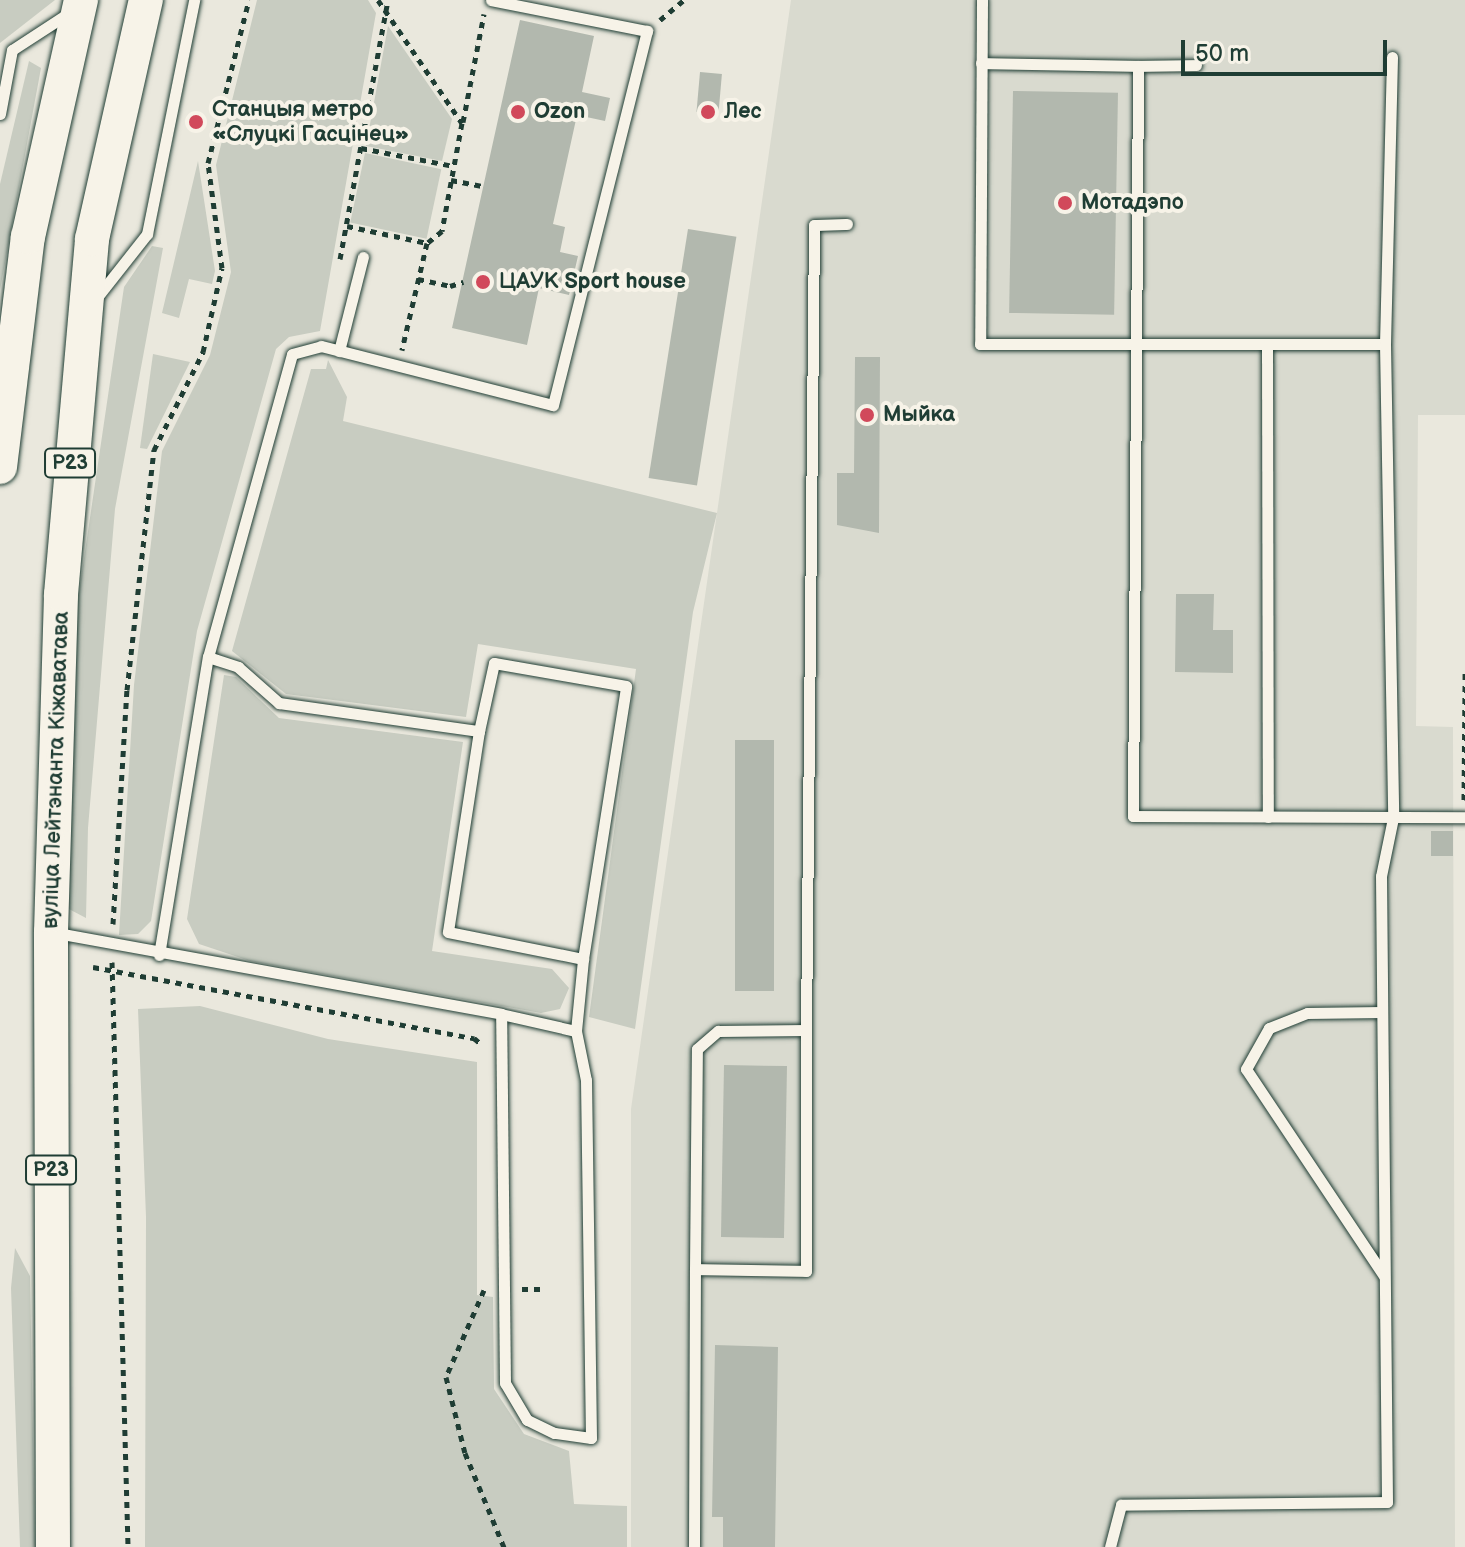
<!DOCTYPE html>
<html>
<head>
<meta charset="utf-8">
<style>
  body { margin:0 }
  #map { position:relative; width:1465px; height:1547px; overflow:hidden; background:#eae8dd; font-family:"Balsamiq Sans",sans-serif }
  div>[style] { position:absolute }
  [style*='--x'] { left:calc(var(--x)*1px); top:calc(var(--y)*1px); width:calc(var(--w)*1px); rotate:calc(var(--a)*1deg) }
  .built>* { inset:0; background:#d9dacf }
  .green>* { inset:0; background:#c8ccc1; transform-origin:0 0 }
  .building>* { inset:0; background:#b2b8ae; transform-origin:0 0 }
  .path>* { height:5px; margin-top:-2.5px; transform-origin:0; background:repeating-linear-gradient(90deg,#1f3d34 0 6px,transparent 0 12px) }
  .roads { filter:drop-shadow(0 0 2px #1f3d34) drop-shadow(0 0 2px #1f3d34) }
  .service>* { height:11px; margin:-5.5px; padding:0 5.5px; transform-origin:5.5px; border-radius:5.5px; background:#f7f3e8 }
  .primary>* { height:34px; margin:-17px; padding:0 17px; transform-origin:17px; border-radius:17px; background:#f7f3e8 }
  .dots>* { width:22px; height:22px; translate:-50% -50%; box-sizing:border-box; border:4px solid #f7f3e8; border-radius:50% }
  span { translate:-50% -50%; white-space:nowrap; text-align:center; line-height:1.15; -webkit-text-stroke:8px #f7f3e8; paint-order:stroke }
  .shield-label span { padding:2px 6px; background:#f7f3e8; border:2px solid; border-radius:6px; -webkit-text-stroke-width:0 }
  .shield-label { font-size:20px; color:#1f3d34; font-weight:700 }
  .poi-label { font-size:22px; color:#1f3d34; font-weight:700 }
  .left { translate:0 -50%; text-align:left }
  .street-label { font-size:22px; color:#1f3d34 }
  .scale { position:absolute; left:1181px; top:40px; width:206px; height:36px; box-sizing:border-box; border:4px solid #1f3d34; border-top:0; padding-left:10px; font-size:24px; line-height:28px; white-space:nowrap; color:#1f3d34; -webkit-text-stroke:6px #f7f3e8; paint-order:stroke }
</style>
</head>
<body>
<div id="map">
  <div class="built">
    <div style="clip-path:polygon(791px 0,1465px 0,1465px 415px,1418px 415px,1416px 726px,1453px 727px,1455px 1547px,631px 1547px,631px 1109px)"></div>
  </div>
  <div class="green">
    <div style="clip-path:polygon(0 0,55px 0,0 43px)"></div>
    <div style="clip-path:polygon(257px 0,368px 0,376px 13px,320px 331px,289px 337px,276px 349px,197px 631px,151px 921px,138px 934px,119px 935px,134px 685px,162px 451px,210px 355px,231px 272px,216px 165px)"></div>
    <div style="clip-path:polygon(388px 26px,452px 119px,442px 161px,366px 146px)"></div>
    <div style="clip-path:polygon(29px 61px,41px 68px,0 290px,0 184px)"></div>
    <div style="left:365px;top:153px;width:78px;height:71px;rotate:12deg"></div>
    <div style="clip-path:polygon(198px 161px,215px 271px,212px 284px,189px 279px,179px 318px,162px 313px)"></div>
    <div style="clip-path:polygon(152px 246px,163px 248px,115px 509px,88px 828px,86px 918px,65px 907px,77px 606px,124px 287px)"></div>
    <div style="clip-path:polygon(153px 354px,190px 362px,147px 449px,140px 448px)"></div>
    <div style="clip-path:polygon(328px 360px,347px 397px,343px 421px,717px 513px,693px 612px,635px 1029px,589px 1017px,636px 669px,478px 644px,466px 717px,286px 694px,232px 651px,311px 369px,326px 369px)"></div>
    <div style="clip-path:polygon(224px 675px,236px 677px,279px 718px,463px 742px,432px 951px,552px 969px,569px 988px,560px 1009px,541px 1013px,250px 961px,199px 944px,187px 919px)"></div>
    <div style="clip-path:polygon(200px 1006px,328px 1039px,477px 1062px,477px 1295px,493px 1297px,494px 1389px,524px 1434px,569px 1451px,574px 1504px,627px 1506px,627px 1547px,145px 1547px,146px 1217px,138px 1009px)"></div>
    <div style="clip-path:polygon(15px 1248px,30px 1276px,35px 1547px,20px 1547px,11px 1288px)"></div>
  </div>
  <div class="building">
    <div style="clip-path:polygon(520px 20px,594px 36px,582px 92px,610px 98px,605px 121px,577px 115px,553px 224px,565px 227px,560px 252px,578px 256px,569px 295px,539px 288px,527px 345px,452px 328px)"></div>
    <div style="left:700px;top:72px;width:22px;height:40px;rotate:5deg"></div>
    <div style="left:1013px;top:91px;width:105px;height:222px;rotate:1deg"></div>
    <div style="left:688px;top:229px;width:49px;height:252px;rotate:9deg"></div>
    <div style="clip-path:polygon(855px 357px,880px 357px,879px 533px,837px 525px,837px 473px,854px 473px)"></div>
    <div style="clip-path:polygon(1176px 594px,1214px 594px,1213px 630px,1233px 630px,1233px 673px,1175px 672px)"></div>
    <div style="left:735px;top:740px;width:39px;height:251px"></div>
    <div style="left:1431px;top:831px;width:22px;height:25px"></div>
    <div style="left:724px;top:1065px;width:63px;height:172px;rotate:1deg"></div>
    <div style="clip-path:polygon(715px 1345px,778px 1347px,775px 1547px,723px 1547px,723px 1517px,712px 1517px)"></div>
  </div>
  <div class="path">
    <div style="--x:378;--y:0;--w:149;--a:55.7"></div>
    <div style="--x:462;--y:123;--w:110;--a:100.5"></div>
    <div style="--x:442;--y:231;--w:19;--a:141"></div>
    <div style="--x:427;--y:243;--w:110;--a:103.2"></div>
    <div style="--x:660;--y:20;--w:31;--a:-40"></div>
    <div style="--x:463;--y:122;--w:110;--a:-79"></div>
    <div style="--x:361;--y:148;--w:95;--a:11"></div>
    <div style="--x:451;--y:180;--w:33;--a:11"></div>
    <div style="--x:347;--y:226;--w:82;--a:12"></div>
    <div style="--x:340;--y:259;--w:263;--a:-79.5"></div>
    <div style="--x:418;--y:279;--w:33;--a:12"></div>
    <div style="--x:450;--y:286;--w:14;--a:-17"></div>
    <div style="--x:1464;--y:800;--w:127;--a:-89.5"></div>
    <div style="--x:113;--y:924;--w:234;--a:-86.6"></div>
    <div style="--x:127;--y:690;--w:242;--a:-83.6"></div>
    <div style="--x:154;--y:450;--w:110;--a:-63.4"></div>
    <div style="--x:203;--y:352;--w:86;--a:-77.3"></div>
    <div style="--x:222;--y:268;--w:106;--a:-97.6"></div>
    <div style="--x:208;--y:163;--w:168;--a:-75.9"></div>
    <div style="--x:112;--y:962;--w:585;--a:88.43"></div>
    <div style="--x:93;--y:967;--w:388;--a:10.6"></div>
    <div style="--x:474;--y:1038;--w:11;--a:41"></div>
    <div style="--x:522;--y:1289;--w:22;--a:0"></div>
    <div style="--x:484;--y:1290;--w:95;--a:113.6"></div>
    <div style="--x:446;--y:1377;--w:78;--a:76"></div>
    <div style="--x:465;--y:1453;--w:102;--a:67.5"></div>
  </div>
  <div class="roads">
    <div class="service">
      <div style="--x:982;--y:0;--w:344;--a:90.3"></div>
      <div style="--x:980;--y:344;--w:405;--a:0"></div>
      <div style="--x:1385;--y:344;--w:474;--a:89"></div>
      <div style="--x:1393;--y:818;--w:59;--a:101.7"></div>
      <div style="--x:1381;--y:876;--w:626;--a:89.45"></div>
      <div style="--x:1387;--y:1502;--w:266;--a:179.4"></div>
      <div style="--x:1121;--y:1505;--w:43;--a:104.7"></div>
      <div style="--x:981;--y:63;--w:157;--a:1.1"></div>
      <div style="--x:1138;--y:66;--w:750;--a:90.38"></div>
      <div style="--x:1133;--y:816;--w:332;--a:0.2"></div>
      <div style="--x:1138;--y:66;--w:58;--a:-1"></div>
      <div style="--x:0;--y:114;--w:65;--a:-79.4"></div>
      <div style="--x:12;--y:50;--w:68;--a:-33"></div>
      <div style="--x:98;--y:296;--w:79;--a:-51.7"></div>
      <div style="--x:147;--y:234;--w:239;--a:-78.6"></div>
      <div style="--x:1267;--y:344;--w:473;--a:89.9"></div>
      <div style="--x:1385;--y:344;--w:287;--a:-88.6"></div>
      <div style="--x:339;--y:351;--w:97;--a:-75.7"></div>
      <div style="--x:208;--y:657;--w:32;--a:18"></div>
      <div style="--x:238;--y:667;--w:55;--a:41.3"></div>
      <div style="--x:279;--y:703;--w:202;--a:8"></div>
      <div style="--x:479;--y:731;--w:203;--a:98.8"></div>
      <div style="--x:448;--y:932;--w:138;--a:11.3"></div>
      <div style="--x:583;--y:959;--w:276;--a:-81"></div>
      <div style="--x:626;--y:686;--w:134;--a:-170.1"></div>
      <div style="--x:494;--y:663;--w:70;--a:102.4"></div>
      <div style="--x:57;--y:933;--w:451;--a:10.3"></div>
      <div style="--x:501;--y:1014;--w:77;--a:12.8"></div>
      <div style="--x:576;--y:1031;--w:50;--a:78.5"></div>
      <div style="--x:586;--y:1080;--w:358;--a:89.2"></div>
      <div style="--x:591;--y:1438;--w:37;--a:-172"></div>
      <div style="--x:554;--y:1433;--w:30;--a:-154"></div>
      <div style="--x:527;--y:1420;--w:43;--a:-120.7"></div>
      <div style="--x:505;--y:1383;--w:369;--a:-90.6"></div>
      <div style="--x:159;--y:955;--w:302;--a:-80.7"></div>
      <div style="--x:208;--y:657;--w:314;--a:-74.5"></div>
      <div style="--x:292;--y:354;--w:30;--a:-15"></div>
      <div style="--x:321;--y:346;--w:239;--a:14.3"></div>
      <div style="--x:553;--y:405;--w:386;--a:-75.9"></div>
      <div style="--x:647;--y:31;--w:159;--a:-168.8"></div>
      <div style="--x:1382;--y:1012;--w:75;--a:179.2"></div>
      <div style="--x:1307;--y:1013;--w:41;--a:158.5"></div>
      <div style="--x:1269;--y:1028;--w:47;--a:119.3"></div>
      <div style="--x:1246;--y:1069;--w:249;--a:56.3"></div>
      <div style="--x:806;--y:1030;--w:805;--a:-89.43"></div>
      <div style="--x:814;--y:225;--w:33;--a:-2"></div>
      <div style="--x:576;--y:1031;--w:72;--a:-84.4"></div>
      <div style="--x:694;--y:1547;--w:278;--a:-89.8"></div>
      <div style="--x:695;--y:1269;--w:220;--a:-89.5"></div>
      <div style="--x:697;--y:1049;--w:28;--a:-41"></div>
      <div style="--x:718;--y:1031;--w:88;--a:-0.7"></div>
      <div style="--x:806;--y:1030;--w:241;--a:90"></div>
      <div style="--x:806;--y:1271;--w:111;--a:-179"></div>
    </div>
    <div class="primary">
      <div style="--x:0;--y:467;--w:232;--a:-83.1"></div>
      <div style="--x:28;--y:237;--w:243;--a:-77.4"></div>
      <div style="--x:53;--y:1547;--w:615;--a:-90.19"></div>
      <div style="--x:51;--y:932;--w:338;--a:-88.3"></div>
      <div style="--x:61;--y:594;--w:356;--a:-85"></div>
      <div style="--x:92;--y:239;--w:245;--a:-77.3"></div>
    </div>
  </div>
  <div class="dots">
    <div style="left:518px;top:112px;background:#d1495b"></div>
    <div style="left:708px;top:112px;background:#d1495b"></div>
    <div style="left:196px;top:122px;background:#d1495b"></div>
    <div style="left:1065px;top:203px;background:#d1495b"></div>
    <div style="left:483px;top:282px;background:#d1495b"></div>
    <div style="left:867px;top:415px;background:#d1495b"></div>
  </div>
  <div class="shield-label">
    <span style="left:70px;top:463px">Р23</span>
    <span style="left:51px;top:1170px">Р23</span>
  </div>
  <div class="poi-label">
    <span class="left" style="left:212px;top:122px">Станцыя метро<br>«Слуцкі Гасцінец»</span>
    <span class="left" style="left:534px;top:112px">Ozon</span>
    <span class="left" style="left:724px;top:112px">Лес</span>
    <span class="left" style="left:1081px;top:203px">Мотадэпо</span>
    <span class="left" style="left:499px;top:282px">ЦАУК Sport house</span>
    <span class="left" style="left:883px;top:415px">Мыйка</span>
  </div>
  <div class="street-label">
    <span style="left:56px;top:770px;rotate:-88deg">вуліца Лейтэнанта Кіжаватава</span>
  </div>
  <div class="scale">50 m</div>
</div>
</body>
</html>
